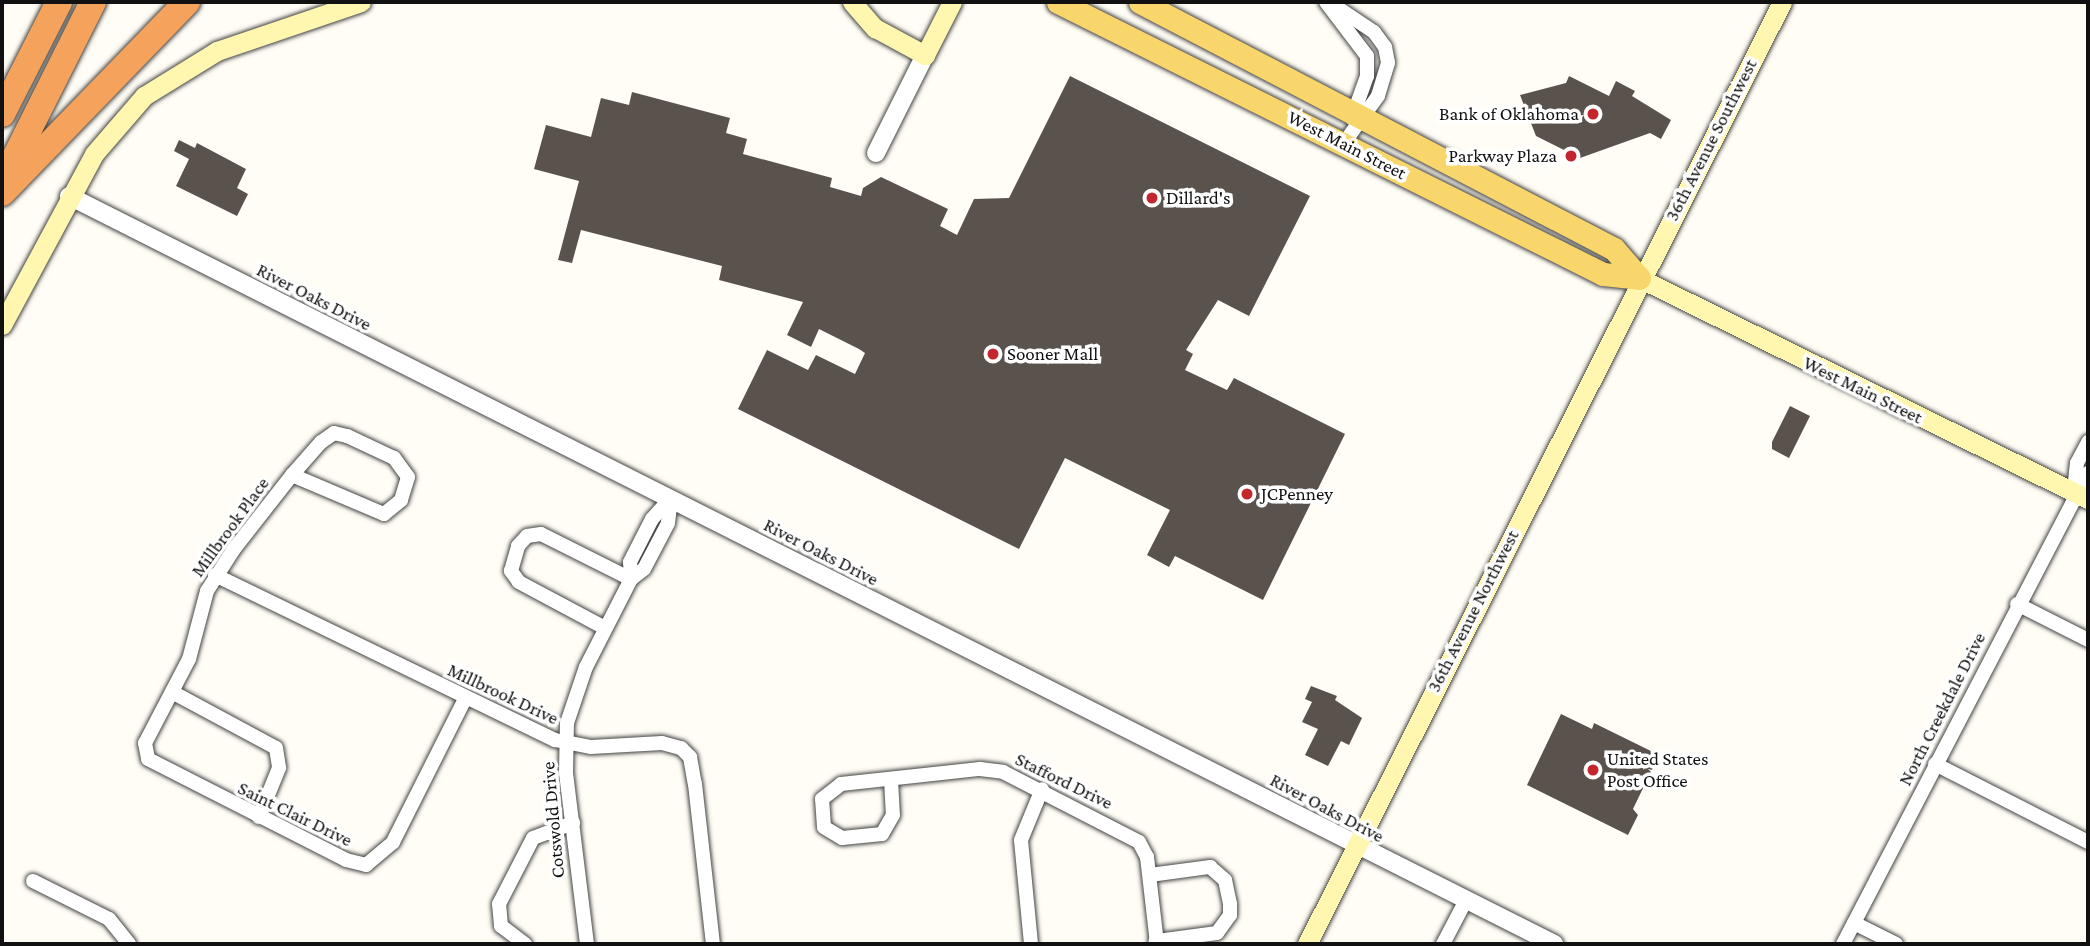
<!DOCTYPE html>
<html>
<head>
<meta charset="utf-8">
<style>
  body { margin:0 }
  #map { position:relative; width:2090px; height:946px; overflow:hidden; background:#fffdf5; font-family:"Crimson Pro",serif }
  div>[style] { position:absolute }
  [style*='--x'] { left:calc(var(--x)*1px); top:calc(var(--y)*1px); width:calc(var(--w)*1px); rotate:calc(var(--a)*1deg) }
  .building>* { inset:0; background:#5a524d }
  .roads { filter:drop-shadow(0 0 2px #444) drop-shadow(0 0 2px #444) }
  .minor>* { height:14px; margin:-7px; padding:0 7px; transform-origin:7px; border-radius:7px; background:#fff }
  .tertiary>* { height:18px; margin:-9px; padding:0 9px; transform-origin:9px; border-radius:9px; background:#fff }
  .secondary>* { height:19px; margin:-9.5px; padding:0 9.5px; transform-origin:9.5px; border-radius:9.5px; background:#fff6b0 }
  .primary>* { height:23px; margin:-11.5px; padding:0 11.5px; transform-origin:11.5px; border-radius:11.5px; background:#f9d66b }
  .motorway>* { height:26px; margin:-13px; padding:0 13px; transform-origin:13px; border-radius:13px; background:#f5a25d }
  .dots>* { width:19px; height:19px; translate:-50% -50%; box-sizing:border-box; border:4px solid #fff; border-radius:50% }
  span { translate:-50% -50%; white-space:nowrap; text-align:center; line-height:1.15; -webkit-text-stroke:7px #fff; paint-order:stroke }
  .poi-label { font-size:19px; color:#111 }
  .right { translate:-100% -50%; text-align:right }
  .left { translate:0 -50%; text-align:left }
  .street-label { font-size:19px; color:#111 }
  .frame { position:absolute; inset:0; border:4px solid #111; pointer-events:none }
</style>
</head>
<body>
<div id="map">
  <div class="building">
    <div style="clip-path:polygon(1070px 76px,1310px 196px,1249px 316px,1218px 300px,1186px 350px,1193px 354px,1185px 370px,1227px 390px,1234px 378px,1345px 434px,1263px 600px,1175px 556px,1169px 567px,1147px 555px,1170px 510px,1065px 458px,1019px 549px,738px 409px,767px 350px,808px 370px,816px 355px,855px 374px,865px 353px,859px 349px,819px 329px,811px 347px,787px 335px,803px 302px,719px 280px,722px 266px,581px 230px,572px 263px,558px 260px,579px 181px,534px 169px,546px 125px,591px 137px,601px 98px,629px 105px,632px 92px,730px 118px,726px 133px,747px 139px,743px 154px,832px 178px,830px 187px,861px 196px,863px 188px,881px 177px,948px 209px,940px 226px,957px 235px,974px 199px,1009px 198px)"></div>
    <div style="clip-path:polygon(1569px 76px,1609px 96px,1616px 81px,1635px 91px,1632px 96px,1671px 120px,1661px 139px,1650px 133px,1580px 158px,1536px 136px,1520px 95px,1566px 83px)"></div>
    <div style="clip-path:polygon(179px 140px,195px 148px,197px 143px,246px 169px,237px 188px,248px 194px,237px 216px,176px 186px,189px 159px,174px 151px)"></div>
    <div style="clip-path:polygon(1790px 406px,1810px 416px,1789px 458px,1772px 449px,1772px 442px)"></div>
    <div style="clip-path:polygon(1311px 686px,1337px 696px,1335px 700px,1362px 718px,1349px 745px,1341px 741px,1328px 766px,1305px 755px,1318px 729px,1302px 722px,1312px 702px,1305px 699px)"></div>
    <div style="clip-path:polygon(1561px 714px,1592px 729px,1594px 723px,1659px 755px,1633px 809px,1638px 815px,1628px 835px,1527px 785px)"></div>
  </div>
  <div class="roads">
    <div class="minor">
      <div style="--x:1326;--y:2;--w:68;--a:52.8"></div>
      <div style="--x:1367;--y:56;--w:20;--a:90"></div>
      <div style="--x:1367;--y:76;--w:45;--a:109.7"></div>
      <div style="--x:1329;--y:2;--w:54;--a:33.7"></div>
      <div style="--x:1374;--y:32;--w:19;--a:54"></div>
      <div style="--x:1385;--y:47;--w:16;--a:79"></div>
      <div style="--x:1388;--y:63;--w:34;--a:107"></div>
      <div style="--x:1378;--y:96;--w:58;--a:125.9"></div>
      <div style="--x:292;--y:475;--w:100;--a:23"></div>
      <div style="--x:384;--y:514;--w:22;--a:-39"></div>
      <div style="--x:401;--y:500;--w:24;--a:-73"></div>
      <div style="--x:408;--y:477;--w:24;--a:-126"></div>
      <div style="--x:394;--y:458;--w:52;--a:-154.9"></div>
      <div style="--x:347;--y:436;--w:13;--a:-167"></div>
      <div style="--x:334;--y:433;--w:16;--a:145"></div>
      <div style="--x:321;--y:442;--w:44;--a:131.3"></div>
      <div style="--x:292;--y:475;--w:94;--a:128.1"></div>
      <div style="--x:234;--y:549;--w:50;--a:122.7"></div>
      <div style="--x:207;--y:591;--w:70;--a:104.8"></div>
      <div style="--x:189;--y:659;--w:95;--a:117.6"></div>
      <div style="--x:145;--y:743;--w:16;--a:79"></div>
      <div style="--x:148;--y:759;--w:222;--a:27"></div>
      <div style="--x:346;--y:860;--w:21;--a:14"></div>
      <div style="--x:366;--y:865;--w:35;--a:-40"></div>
      <div style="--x:393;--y:842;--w:160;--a:-63.3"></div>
      <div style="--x:2074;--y:491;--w:28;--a:-84"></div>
      <div style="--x:2077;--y:463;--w:24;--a:-62"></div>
      <div style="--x:215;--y:575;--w:378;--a:25.9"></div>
      <div style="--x:555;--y:740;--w:37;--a:11"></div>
      <div style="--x:591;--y:747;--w:71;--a:-3.2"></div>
      <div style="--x:662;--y:743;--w:20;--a:15"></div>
      <div style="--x:681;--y:748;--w:13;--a:45"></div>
      <div style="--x:690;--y:757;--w:27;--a:80"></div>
      <div style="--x:695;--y:784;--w:161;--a:83.6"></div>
      <div style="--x:631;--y:579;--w:17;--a:-93"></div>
      <div style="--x:630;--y:562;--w:48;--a:-62.9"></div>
      <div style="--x:652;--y:519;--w:28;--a:-48"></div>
      <div style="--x:2017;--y:604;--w:80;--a:26.9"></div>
      <div style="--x:605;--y:628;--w:98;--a:-151.9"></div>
      <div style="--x:519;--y:582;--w:14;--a:-126"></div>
      <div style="--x:511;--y:571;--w:26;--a:-74"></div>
      <div style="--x:518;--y:546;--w:13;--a:-48"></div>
      <div style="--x:527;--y:536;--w:14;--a:-8"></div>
      <div style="--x:541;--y:534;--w:101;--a:26.6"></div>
      <div style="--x:172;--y:692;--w:118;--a:28.3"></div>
      <div style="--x:276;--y:748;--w:20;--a:81"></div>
      <div style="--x:279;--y:768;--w:53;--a:112.2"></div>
      <div style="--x:1935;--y:764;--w:172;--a:27"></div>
      <div style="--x:891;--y:779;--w:36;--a:87"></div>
      <div style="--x:893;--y:815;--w:22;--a:120"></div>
      <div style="--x:882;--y:834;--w:40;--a:174.3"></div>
      <div style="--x:842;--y:838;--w:21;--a:-149"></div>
      <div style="--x:824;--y:827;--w:28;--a:-94"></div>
      <div style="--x:822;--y:799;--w:24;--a:-38"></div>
      <div style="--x:841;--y:784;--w:140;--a:-6.2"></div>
      <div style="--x:980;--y:769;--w:23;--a:7"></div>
      <div style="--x:1003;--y:772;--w:153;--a:27.2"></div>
      <div style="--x:1139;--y:842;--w:17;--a:62"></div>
      <div style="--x:1147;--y:857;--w:88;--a:83.4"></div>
      <div style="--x:1150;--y:875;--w:61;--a:-7.6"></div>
      <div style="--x:1210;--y:867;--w:20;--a:41"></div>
      <div style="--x:1225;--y:880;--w:25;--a:78"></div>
      <div style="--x:1230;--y:904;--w:11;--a:90"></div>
      <div style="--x:1230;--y:915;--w:22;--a:126"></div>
      <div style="--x:1217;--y:933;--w:62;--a:172.5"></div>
      <div style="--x:33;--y:881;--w:85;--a:26.6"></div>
      <div style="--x:109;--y:919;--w:32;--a:51"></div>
      <div style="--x:1854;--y:923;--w:47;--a:26.6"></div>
      <div style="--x:525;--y:944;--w:30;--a:-143"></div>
      <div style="--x:501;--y:926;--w:22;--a:-95"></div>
      <div style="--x:499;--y:904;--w:74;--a:-62.7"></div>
      <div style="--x:533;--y:838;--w:43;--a:-20.6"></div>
      <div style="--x:587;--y:944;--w:172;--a:-97"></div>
      <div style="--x:566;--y:773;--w:50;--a:-88.9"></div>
      <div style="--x:567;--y:723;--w:59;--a:-71.3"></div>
      <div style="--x:586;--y:667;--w:99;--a:-62.9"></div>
      <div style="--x:631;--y:579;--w:16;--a:-38"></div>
      <div style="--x:644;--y:569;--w:52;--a:-62.4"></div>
      <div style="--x:668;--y:523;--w:25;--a:-83"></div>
      <div style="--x:1031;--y:944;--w:104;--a:-95.5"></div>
      <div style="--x:1021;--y:840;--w:55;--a:-67.6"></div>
      <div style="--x:1443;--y:944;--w:50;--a:-62.4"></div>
      <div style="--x:1843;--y:944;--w:531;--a:-62.52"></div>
    </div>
    <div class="tertiary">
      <div style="--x:876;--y:153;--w:110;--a:-63.4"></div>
      <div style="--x:69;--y:196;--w:1663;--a:26.73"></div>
    </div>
    <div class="secondary">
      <div style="--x:852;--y:2;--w:35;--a:49"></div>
      <div style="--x:875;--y:28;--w:57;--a:28.4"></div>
      <div style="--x:925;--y:55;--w:59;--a:-63"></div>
      <div style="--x:1639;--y:278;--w:500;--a:26.21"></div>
      <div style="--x:2;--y:325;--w:194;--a:-61.7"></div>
      <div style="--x:94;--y:154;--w:77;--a:-49.2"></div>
      <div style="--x:144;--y:96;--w:86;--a:-31.7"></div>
      <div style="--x:217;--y:51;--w:152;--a:-18.8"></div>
      <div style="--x:1307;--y:944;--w:1055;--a:-63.24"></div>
    </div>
    <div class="primary">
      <div style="--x:1058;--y:2;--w:609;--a:26.52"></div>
      <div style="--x:1603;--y:274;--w:36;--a:6"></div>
      <div style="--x:1140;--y:2;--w:534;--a:27.52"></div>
      <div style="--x:1614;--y:249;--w:38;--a:49"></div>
    </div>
    <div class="motorway">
      <div style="--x:2;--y:114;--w:126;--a:-63"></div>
      <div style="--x:2;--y:183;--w:203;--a:-63.3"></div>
      <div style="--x:2;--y:193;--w:266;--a:-45.9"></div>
    </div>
  </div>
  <div class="dots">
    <div style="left:1593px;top:114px;background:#c4262e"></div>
    <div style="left:1571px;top:156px;background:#c4262e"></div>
    <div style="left:1152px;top:198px;background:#c4262e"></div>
    <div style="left:993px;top:354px;background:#c4262e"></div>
    <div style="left:1247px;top:494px;background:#c4262e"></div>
    <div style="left:1593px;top:770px;background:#c4262e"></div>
  </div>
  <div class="poi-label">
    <span class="right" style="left:1579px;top:114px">Bank of Oklahoma</span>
    <span class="right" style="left:1557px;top:156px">Parkway Plaza</span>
    <span class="left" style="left:1166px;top:198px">Dillard's</span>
    <span class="left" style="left:1007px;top:354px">Sooner Mall</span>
    <span class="left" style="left:1261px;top:494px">JCPenney</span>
    <span class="left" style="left:1607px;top:770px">United States<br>Post Office</span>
  </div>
  <div class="street-label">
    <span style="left:1711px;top:140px;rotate:-63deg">36th Avenue Southwest</span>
    <span style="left:1347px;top:145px;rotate:27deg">West Main Street</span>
    <span style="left:314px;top:297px;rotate:27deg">River Oaks Drive</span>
    <span style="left:1863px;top:390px;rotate:26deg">West Main Street</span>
    <span style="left:230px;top:527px;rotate:-54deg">Millbrook Place</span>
    <span style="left:821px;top:552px;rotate:27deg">River Oaks Drive</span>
    <span style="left:1473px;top:611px;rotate:-63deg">36th Avenue Northwest</span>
    <span style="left:503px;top:694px;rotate:25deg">Millbrook Drive</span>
    <span style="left:1942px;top:709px;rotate:-63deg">North Creekdale Drive</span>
    <span style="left:1064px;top:781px;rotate:26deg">Stafford Drive</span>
    <span style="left:1327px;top:808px;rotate:28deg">River Oaks Drive</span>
    <span style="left:295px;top:814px;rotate:26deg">Saint Clair Drive</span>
    <span style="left:553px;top:820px;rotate:-95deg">Cotswold Drive</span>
  </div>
  <div class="frame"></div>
</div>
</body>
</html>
